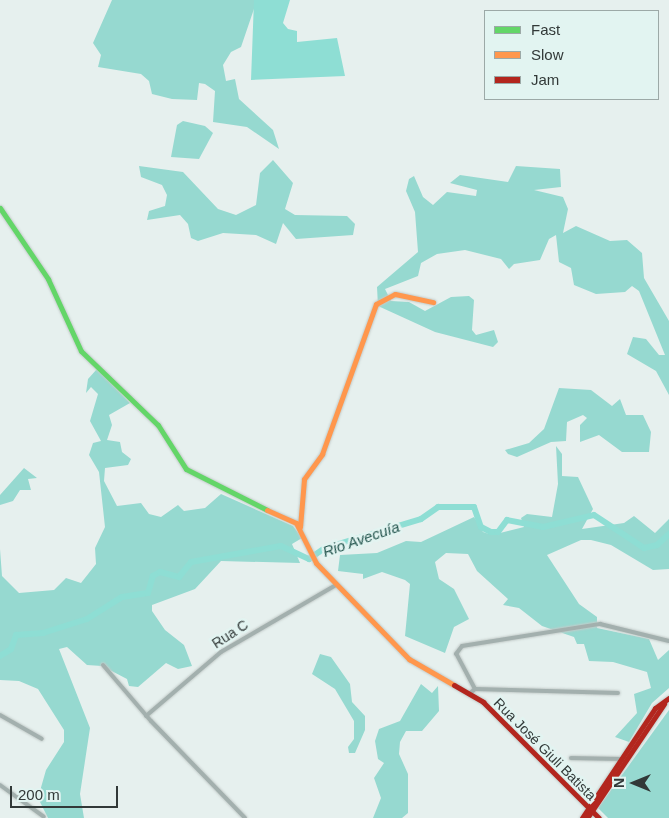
<!DOCTYPE html>
<html>
<head>
<meta charset="utf-8">
<style>
  body { margin:0 }
  #map { position:relative; width:669px; height:818px; overflow:hidden; background:#e6f0ee; font-family:Helvetica,sans-serif }
  div>[style] { position:absolute }
  [style*='--x'] { left:calc(var(--x)*1px); top:calc(var(--y)*1px); width:calc(var(--w)*1px); rotate:calc(var(--a)*1deg) }
  .forest>* { inset:0; background:#96d9d0 }
  .water>* { inset:0; background:#8eded4 }
  .river>* { height:6px; margin:-3px; padding:0 3px; transform-origin:3px; border-radius:3px; background:#8eded4 }
  .roads { filter:drop-shadow(0 0 1px #c3cbc9) drop-shadow(0 0 1px #c3cbc9) }
  .street>* { height:4px; margin:-2px; padding:0 2px; transform-origin:2px; border-radius:2px; background:#a3b0ae }
  .fast>* { height:5px; margin:-2.5px; padding:0 2.5px; transform-origin:2.5px; border-radius:2.5px; background:#63d668 }
  .slow>* { height:5px; margin:-2.5px; padding:0 2.5px; transform-origin:2.5px; border-radius:2.5px; background:#ff974d }
  .jam>* { height:5px; margin:-2.5px; padding:0 2.5px; transform-origin:2.5px; border-radius:2.5px; background:#b3261e }
  span { translate:-50% -50%; white-space:nowrap; text-align:center; line-height:1.15; -webkit-text-stroke:5px #e2f4f1; paint-order:stroke }
  .street-label { font-size:14px; color:#323938 }
  .water-label { font-size:15px; color:#24554e; font-style:italic }
  .legend { position:absolute; left:484px; top:10px; width:175px; height:90px; box-sizing:border-box; background:#e2f4f1; border:1px solid #9ca9a7; margin:0; padding:6px 9px; list-style:none; font-size:15px; color:#323938 }
  .legend li { display:flex; align-items:center; gap:10px; height:25px }
  .legend b { width:25px; border:1px solid #9ca9a7 }
  .north { position:absolute; left:609px; top:758px; width:50px; height:50px; -webkit-text-stroke:4px #e2f4f1; paint-order:stroke; rotate:270deg; font-size:14px; font-weight:700; line-height:20px; text-align:center; color:#323938 }
  .north::after { content:''; display:block; margin:auto; width:18px; height:22px; background:#323938; clip-path:polygon(50% 0,100% 100%,50% 72%,0 100%) }
  .scale { position:absolute; left:10px; top:786px; width:108px; height:22px; box-sizing:border-box; border:2px solid #323938; border-top:0; padding-left:6px; font-size:15px; line-height:18px; white-space:nowrap; color:#323938; -webkit-text-stroke:4px #e2f4f1; paint-order:stroke }
</style>
</head>
<body>
<div id="map">
  <div class="forest">
    <div style="clip-path:polygon(112px 0,257px 0,241px 47px,231px 52px,223px 65px,226px 81px,235px 79px,239px 99px,273px 130px,279px 149px,247px 127px,213px 122px,215px 91px,205px 84px,199px 83px,197px 100px,172px 99px,152px 94px,149px 81px,141px 74px,98px 67px,101px 55px,93px 43px)"></div>
    <div style="clip-path:polygon(183px 121px,205px 126px,213px 133px,199px 159px,171px 157px,177px 125px)"></div>
    <div style="clip-path:polygon(273px 160px,293px 183px,285px 209px,295px 215px,347px 216px,355px 224px,353px 235px,296px 239px,283px 223px,276px 244px,256px 235px,223px 233px,198px 241px,191px 238px,188px 224px,180px 215px,147px 220px,149px 211px,165px 206px,167px 195px,162px 185px,141px 177px,139px 166px,183px 172px,218px 209px,236px 215px,256px 205px,260px 173px)"></div>
    <div style="clip-path:polygon(516px 166px,560px 169px,561px 187px,534px 190px,563px 197px,568px 209px,563px 233px,576px 226px,610px 241px,627px 240px,642px 253px,644px 278px,669px 321px,669px 395px,656px 371px,627px 354px,633px 337px,646px 339px,659px 355px,665px 355px,639px 291px,632px 286px,625px 292px,596px 294px,574px 285px,571px 268px,559px 262px,556px 235px,549px 239px,540px 260px,514px 264px,509px 269px,501px 259px,465px 250px,437px 254px,421px 263px,418px 276px,385px 289px,391px 301px,409px 302px,425px 311px,451px 297px,469px 296px,474px 300px,472px 330px,476px 335px,494px 330px,498px 342px,493px 347px,435px 332px,378px 306px,377px 287px,418px 252px,415px 212px,406px 191px,409px 179px,414px 176px,423px 197px,433px 205px,447px 192px,476px 196px,477px 190px,450px 183px,460px 175px,508px 182px)"></div>
    <div style="clip-path:polygon(97px 369px,130px 403px,109px 415px,112px 425px,107px 440px,120px 442px,122px 452px,131px 459px,128px 465px,105px 468px,104px 481px,117px 506px,141px 503px,149px 514px,161px 517px,178px 505px,184px 511px,205px 508px,221px 494px,293px 526px,302px 538px,292px 544px,300px 563px,221px 561px,195px 589px,152px 605px,152px 611px,165px 630px,184px 645px,192px 666px,178px 669px,166px 663px,138px 687px,129px 686px,127px 679px,102px 666px,87px 665px,67px 647px,59px 649px,90px 728px,80px 794px,84px 818px,48px 818px,38px 798px,46px 770px,64px 742px,64px 730px,38px 689px,19px 681px,0 680px,0 549px,2px 576px,19px 593px,54px 590px,66px 578px,81px 583px,96px 564px,95px 548px,105px 527px,99px 472px,89px 455px,93px 443px,101px 441px,90px 421px,98px 394px,91px 387px,86px 393px,88px 379px)"></div>
    <div style="clip-path:polygon(559px 388px,591px 390px,612px 406px,620px 399px,626px 415px,643px 415px,651px 432px,649px 452px,622px 452px,599px 435px,580px 442px,580px 425px,587px 418px,583px 415px,567px 422px,566px 441px,551px 442px,517px 457px,508px 454px,505px 450px,529px 443px,544px 429px)"></div>
    <div style="clip-path:polygon(556px 446px,562px 454px,562px 476px,578px 477px,593px 509px,582px 529px,624px 523px,634px 516px,655px 533px,669px 519px,669px 569px,653px 570px,611px 545px,591px 540px,581px 540px,547px 555px,579px 604px,597px 617px,597px 628px,649px 639px,658px 660px,669px 650px,669px 688px,652px 703px,629px 742px,615px 737px,637px 713px,634px 694px,651px 688px,647px 672px,613px 662px,589px 661px,584px 644px,577px 644px,574px 637px,542px 626px,519px 608px,503px 605px,508px 599px,477px 571px,468px 554px,446px 553px,435px 562px,439px 579px,454px 589px,469px 619px,454px 627px,445px 653px,405px 636px,410px 584px,405px 580px,382px 572px,363px 579px,363px 574px,338px 571px,340px 555px,377px 553px,406px 541px,421px 542px,474px 517px,483px 532px,492px 535px,524px 527px,521px 518px,527px 514px,552px 517px,558px 484px)"></div>
    <div style="clip-path:polygon(24px 468px,37px 478px,28px 479px,31px 490px,20px 490px,13px 501px,0 505px,0 495px)"></div>
    <div style="clip-path:polygon(320px 654px,331px 657px,350px 684px,352px 702px,365px 716px,365px 730px,355px 753px,349px 753px,348px 747px,354px 739px,354px 721px,335px 689px,312px 674px)"></div>
    <div style="clip-path:polygon(421px 684px,432px 693px,438px 686px,439px 711px,422px 731px,406px 731px,400px 742px,399px 754px,408px 774px,408px 813px,402px 818px,373px 818px,381px 798px,374px 778px,384px 763px,378px 759px,375px 741px,379px 729px,400px 721px)"></div>
    <div style="clip-path:polygon(669px 710px,669px 818px,608px 818px,598px 808px)"></div>
  </div>
  <div class="water">
    <div style="clip-path:polygon(254px 0,290px 0,283px 23px,288px 29px,297px 31px,297px 42px,337px 38px,345px 76px,251px 80px)"></div>
  </div>
  <div class="river">
    <div style="--x:0;--y:656;--w:13;--a:-32"></div>
    <div style="--x:11;--y:649;--w:15;--a:-70"></div>
    <div style="--x:16;--y:635;--w:27;--a:-4"></div>
    <div style="--x:43;--y:633;--w:46;--a:-17.7"></div>
    <div style="--x:87;--y:619;--w:41;--a:-32.2"></div>
    <div style="--x:122;--y:597;--w:26;--a:-9"></div>
    <div style="--x:148;--y:593;--w:18;--a:-74"></div>
    <div style="--x:153;--y:576;--w:8;--a:-30"></div>
    <div style="--x:160;--y:572;--w:20;--a:15"></div>
    <div style="--x:179;--y:577;--w:19;--a:-51"></div>
    <div style="--x:191;--y:562;--w:91;--a:-10.1"></div>
    <div style="--x:281;--y:546;--w:31;--a:25"></div>
    <div style="--x:309;--y:559;--w:19;--a:-35"></div>
    <div style="--x:325;--y:548;--w:100;--a:-16.8"></div>
    <div style="--x:421;--y:519;--w:21;--a:-35"></div>
    <div style="--x:438;--y:507;--w:36;--a:0"></div>
    <div style="--x:474;--y:507;--w:21;--a:71"></div>
    <div style="--x:481;--y:527;--w:11;--a:27"></div>
    <div style="--x:491;--y:532;--w:7;--a:0"></div>
    <div style="--x:498;--y:532;--w:15;--a:-53"></div>
    <div style="--x:507;--y:520;--w:37;--a:11"></div>
    <div style="--x:543;--y:527;--w:52;--a:-13.2"></div>
    <div style="--x:594;--y:515;--w:60;--a:33.4"></div>
    <div style="--x:644;--y:548;--w:13;--a:-13"></div>
    <div style="--x:657;--y:545;--w:16;--a:-43"></div>
  </div>
  <div class="roads">
    <div class="street">
      <div style="--x:103;--y:665;--w:74;--a:49.4"></div>
      <div style="--x:151;--y:721;--w:135;--a:45.9"></div>
      <div style="--x:475;--y:689;--w:40;--a:-118"></div>
      <div style="--x:456;--y:654;--w:10;--a:-53"></div>
      <div style="--x:462;--y:646;--w:140;--a:-9.1"></div>
      <div style="--x:600;--y:624;--w:71;--a:13.8"></div>
      <div style="--x:469;--y:694;--w:8;--a:-40"></div>
      <div style="--x:475;--y:689;--w:143;--a:1.6"></div>
      <div style="--x:0;--y:715;--w:48;--a:29.7"></div>
      <div style="--x:146;--y:716;--w:99;--a:-40.5"></div>
      <div style="--x:221;--y:652;--w:133;--a:-30.2"></div>
      <div style="--x:571;--y:758;--w:49;--a:1.2"></div>
      <div style="--x:0;--y:785;--w:54;--a:36"></div>
    </div>
    <div class="fast">
      <div style="--x:0;--y:208;--w:86;--a:55.9"></div>
      <div style="--x:48;--y:279;--w:79;--a:65.4"></div>
      <div style="--x:81;--y:351;--w:107;--a:43.9"></div>
      <div style="--x:158;--y:425;--w:52;--a:57.5"></div>
      <div style="--x:186;--y:469;--w:91;--a:26.8"></div>
    </div>
    <div class="slow">
      <div style="--x:267;--y:510;--w:32;--a:24"></div>
      <div style="--x:296;--y:523;--w:45;--a:63.4"></div>
      <div style="--x:316;--y:563;--w:134;--a:45.9"></div>
      <div style="--x:409;--y:659;--w:52;--a:30"></div>
      <div style="--x:300;--y:527;--w:48;--a:-85.2"></div>
      <div style="--x:304;--y:479;--w:31;--a:-54"></div>
      <div style="--x:322;--y:454;--w:159;--a:-70.2"></div>
      <div style="--x:376;--y:304;--w:21;--a:-28"></div>
      <div style="--x:395;--y:294;--w:39;--a:12"></div>
    </div>
    <div class="jam">
      <div style="--x:454;--y:685;--w:34;--a:30"></div>
      <div style="--x:483;--y:702;--w:164;--a:45"></div>
      <div style="--x:582;--y:818;--w:132;--a:-56.4"></div>
      <div style="--x:655;--y:708;--w:17;--a:-36"></div>
      <div style="--x:587;--y:818;--w:138;--a:-56"></div>
    </div>
  </div>
  <div class="street-label">
    <span style="left:230px;top:634px;rotate:-33deg">Rua C</span>
    <span style="left:545px;top:749px;rotate:45deg">Rua José Giuli Batista</span>
  </div>
  <div class="water-label">
    <span style="left:361px;top:539px;rotate:-19deg">Rio Avecuía</span>
  </div>
  <ul class="legend">
  <li><b style="height:6px;background:#63d668"></b>Fast</li>
  <li><b style="height:6px;background:#ff974d"></b>Slow</li>
  <li><b style="height:6px;background:#b3261e"></b>Jam</li>
  </ul>
  <div class="north">N</div>
  <div class="scale">200 m</div>
</div>
</body>
</html>
